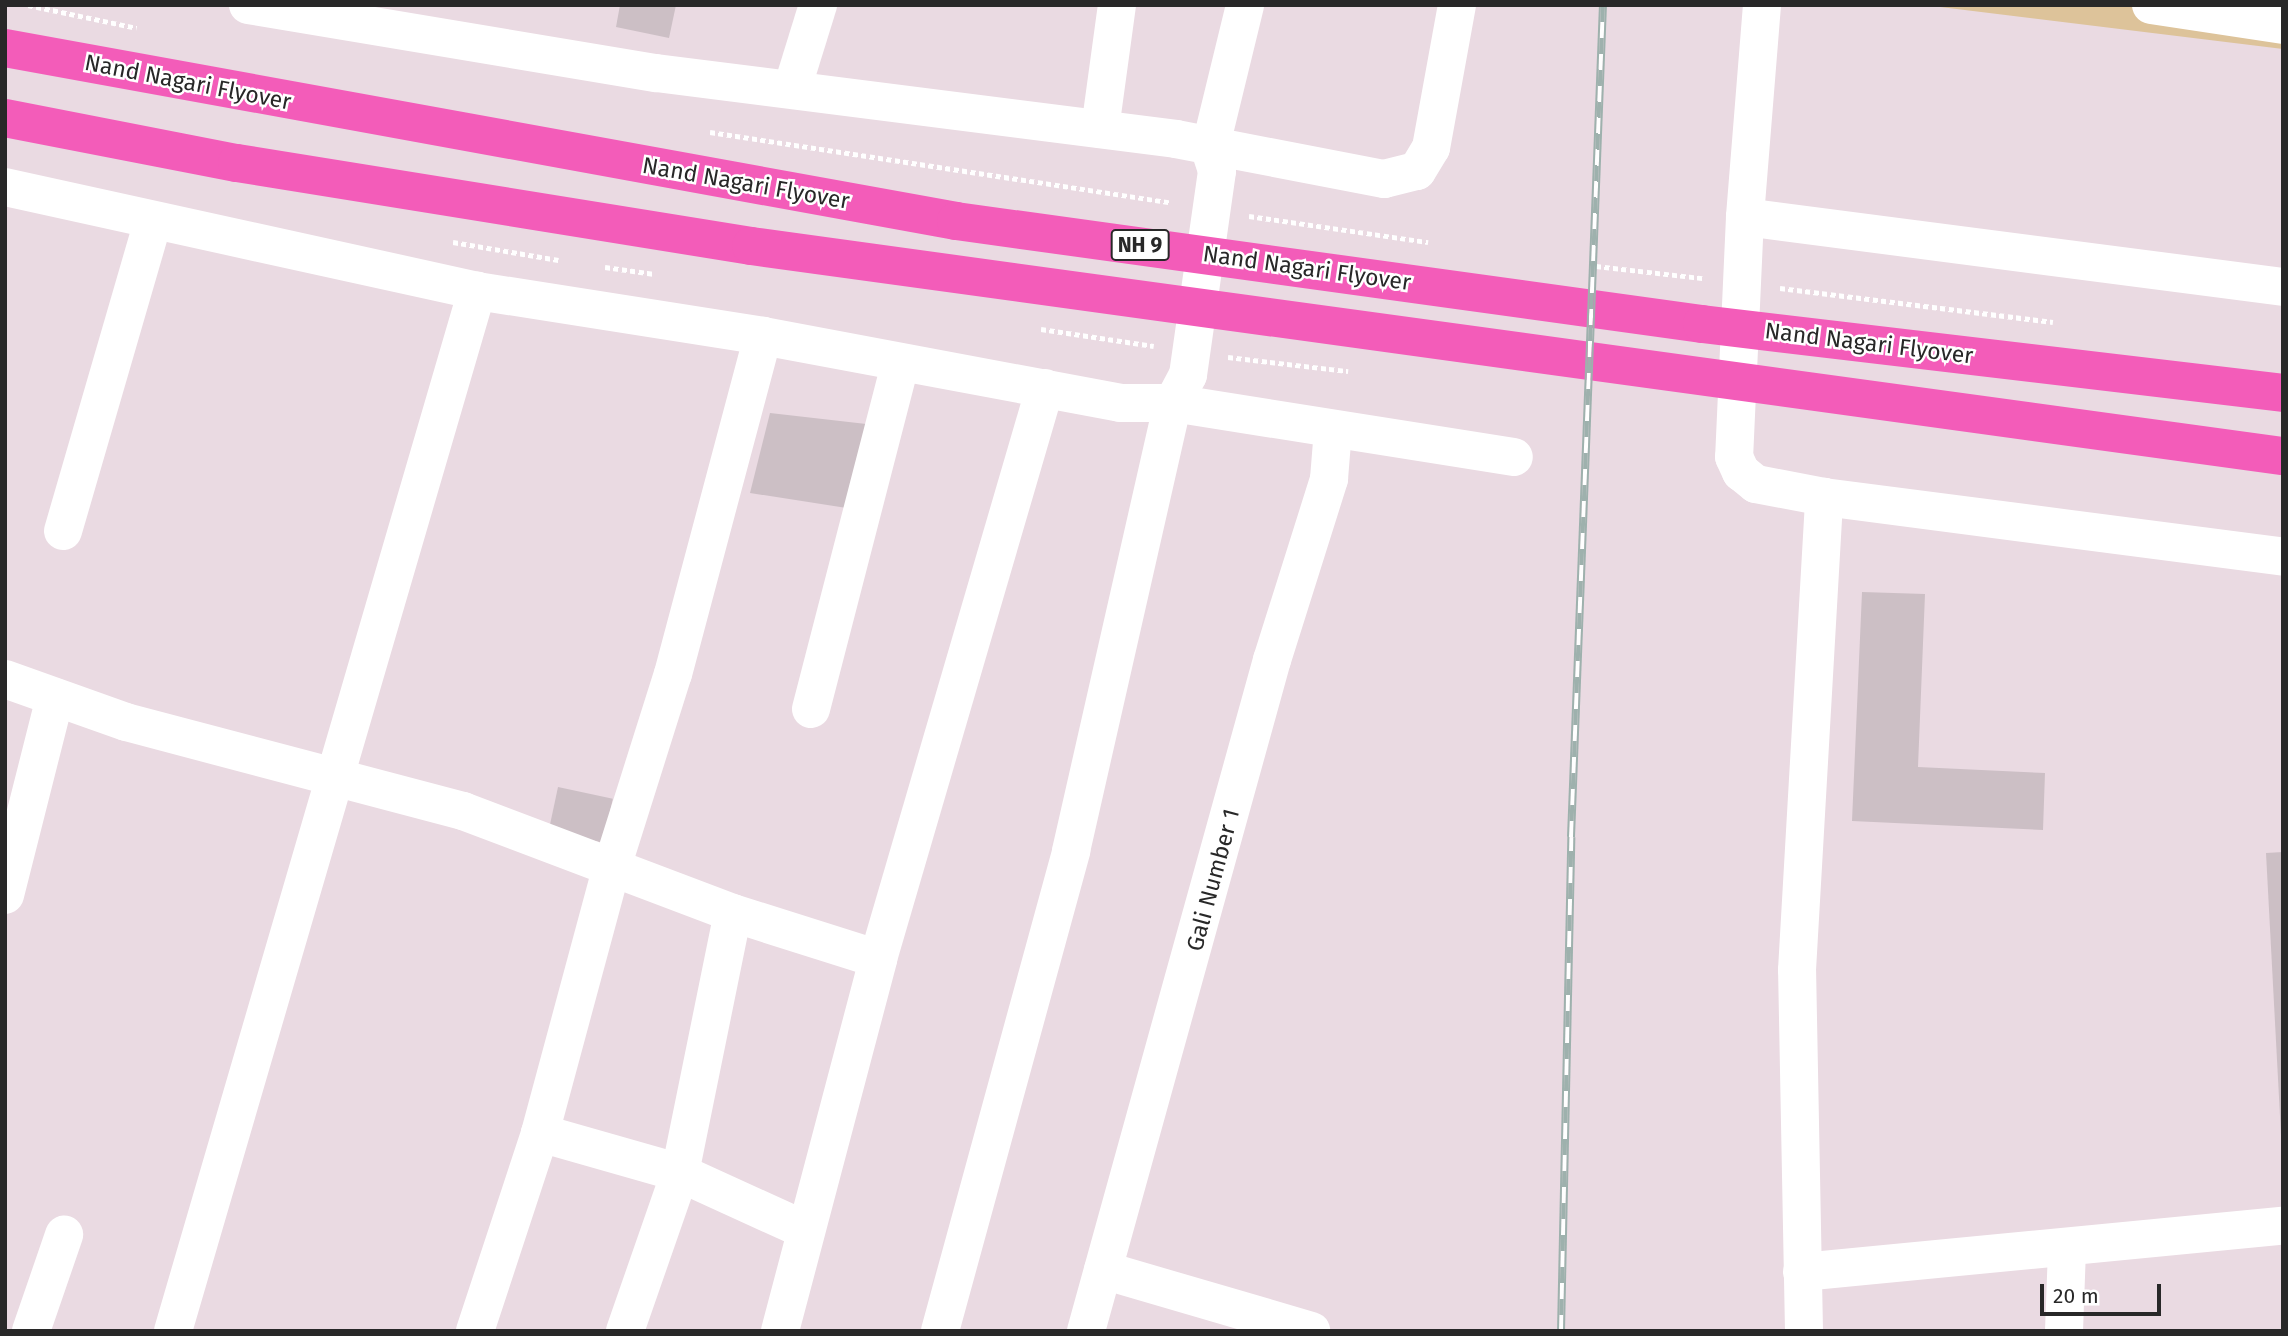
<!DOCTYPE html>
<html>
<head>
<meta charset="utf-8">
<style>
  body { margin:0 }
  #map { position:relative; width:2288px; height:1336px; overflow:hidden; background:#eadae2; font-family:"Fira Sans",sans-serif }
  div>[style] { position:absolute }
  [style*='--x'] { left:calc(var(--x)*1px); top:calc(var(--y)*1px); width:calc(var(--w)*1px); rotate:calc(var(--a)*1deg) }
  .green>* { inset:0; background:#ddc39a }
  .building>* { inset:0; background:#ccbfc5; transform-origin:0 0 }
  .path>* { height:4.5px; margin-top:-2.25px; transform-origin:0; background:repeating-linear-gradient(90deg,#fff 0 5px,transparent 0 8.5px) }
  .minor>* { height:38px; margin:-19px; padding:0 19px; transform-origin:19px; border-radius:19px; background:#fff }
  .highway>* { height:38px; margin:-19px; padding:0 19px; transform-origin:19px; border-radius:19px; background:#f35cb9 }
  .rail>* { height:8px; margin-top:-4px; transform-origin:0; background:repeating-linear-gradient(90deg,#fff 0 16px,#9eb1ad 0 32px); box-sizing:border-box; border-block:2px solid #9eb1ad }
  span { translate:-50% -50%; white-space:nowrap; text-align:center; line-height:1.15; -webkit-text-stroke:5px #fff; paint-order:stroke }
  .shield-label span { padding:2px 5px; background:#fff; border:2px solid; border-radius:5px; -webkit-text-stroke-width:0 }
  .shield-label { font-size:21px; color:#282828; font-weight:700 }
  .street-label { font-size:23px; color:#282828 }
  .frame { position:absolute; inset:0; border:7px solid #282828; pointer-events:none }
  .scale { position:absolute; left:2040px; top:1284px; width:121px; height:32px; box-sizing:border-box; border:4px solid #282828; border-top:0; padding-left:9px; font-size:21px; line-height:24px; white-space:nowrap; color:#282828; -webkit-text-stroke:5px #fff; paint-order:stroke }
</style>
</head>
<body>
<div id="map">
  <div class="green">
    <div style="clip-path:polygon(1924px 5px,2283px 5px,2283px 49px)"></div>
  </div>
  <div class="building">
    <div style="clip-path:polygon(620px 5px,676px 5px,669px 38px,616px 27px)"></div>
    <div style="clip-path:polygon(770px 413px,875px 425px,853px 509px,750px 493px)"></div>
    <div style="clip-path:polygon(1862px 592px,1925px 594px,1918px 767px,2045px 773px,2043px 830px,1852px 821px)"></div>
    <div style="left:558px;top:787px;width:56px;height:45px;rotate:12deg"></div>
    <div style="clip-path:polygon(2283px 852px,2283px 1135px,2281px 1135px,2266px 853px)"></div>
  </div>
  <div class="path">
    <div style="--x:28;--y:5;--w:111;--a:11.9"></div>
    <div style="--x:710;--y:132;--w:467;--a:8.7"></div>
    <div style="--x:1249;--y:216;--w:181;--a:8.3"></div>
    <div style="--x:453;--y:242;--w:107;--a:9.7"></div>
    <div style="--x:1596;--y:266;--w:107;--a:6.5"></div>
    <div style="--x:605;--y:267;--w:50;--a:8"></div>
    <div style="--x:1780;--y:288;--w:275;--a:7.1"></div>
    <div style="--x:1041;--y:329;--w:114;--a:8.6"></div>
    <div style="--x:1228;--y:357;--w:121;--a:6.7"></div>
  </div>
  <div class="minor">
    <div style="--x:248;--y:5;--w:414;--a:9.5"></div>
    <div style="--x:656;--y:73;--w:524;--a:7.23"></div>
    <div style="--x:1176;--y:139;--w:212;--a:10.9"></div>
    <div style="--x:1384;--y:179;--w:34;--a:-14"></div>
    <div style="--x:1417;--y:171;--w:27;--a:-59"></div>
    <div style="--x:1431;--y:148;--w:145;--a:-79.7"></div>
    <div style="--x:1762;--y:5;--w:213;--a:94.6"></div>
    <div style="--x:1745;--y:217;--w:240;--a:92.6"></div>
    <div style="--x:1734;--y:457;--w:17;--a:65"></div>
    <div style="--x:1741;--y:472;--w:19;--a:39"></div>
    <div style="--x:1756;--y:484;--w:69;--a:10.8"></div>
    <div style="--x:1824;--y:497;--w:463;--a:7.4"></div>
    <div style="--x:2151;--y:5;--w:134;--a:8.6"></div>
    <div style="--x:792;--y:89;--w:88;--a:-72.8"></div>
    <div style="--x:1100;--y:129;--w:125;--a:-82.2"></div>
    <div style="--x:5;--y:187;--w:483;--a:12.4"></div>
    <div style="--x:477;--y:291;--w:290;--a:8.9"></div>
    <div style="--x:763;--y:336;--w:363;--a:10.6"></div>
    <div style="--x:1120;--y:403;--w:53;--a:0"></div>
    <div style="--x:1173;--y:403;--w:345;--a:9"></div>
    <div style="--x:1745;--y:217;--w:543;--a:7.41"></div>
    <div style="--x:63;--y:531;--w:322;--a:-73.8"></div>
    <div style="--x:5;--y:679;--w:128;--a:19.6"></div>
    <div style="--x:126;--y:722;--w:349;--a:14.8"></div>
    <div style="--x:463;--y:811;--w:289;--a:20.7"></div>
    <div style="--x:733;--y:913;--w:152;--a:17.6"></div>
    <div style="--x:811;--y:709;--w:356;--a:-75.5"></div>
    <div style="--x:5;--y:895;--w:204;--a:-75.8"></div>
    <div style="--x:540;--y:1133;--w:146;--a:15.9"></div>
    <div style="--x:680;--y:1173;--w:137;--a:24.5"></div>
    <div style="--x:1103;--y:1270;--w:217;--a:16.3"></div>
    <div style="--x:1802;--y:1272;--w:483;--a:-5.5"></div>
    <div style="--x:31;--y:1331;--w:102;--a:-71"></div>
    <div style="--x:173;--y:1331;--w:1084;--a:-73.71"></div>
    <div style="--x:475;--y:1331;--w:208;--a:-71.8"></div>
    <div style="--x:540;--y:1133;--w:276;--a:-74.9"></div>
    <div style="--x:612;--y:867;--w:202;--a:-72.5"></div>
    <div style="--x:673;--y:674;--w:350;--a:-75.1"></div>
    <div style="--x:625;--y:1331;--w:167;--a:-70.8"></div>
    <div style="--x:680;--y:1173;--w:265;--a:-78.5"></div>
    <div style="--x:780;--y:1331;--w:385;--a:-75.2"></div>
    <div style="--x:878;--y:959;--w:595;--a:-73.7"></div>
    <div style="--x:940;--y:1331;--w:498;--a:-74.7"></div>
    <div style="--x:1071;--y:851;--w:459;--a:-77.2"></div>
    <div style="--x:1173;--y:403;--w:32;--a:-62"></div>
    <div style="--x:1188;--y:375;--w:206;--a:-81.9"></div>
    <div style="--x:1217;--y:171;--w:23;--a:-108"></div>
    <div style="--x:1210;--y:149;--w:148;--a:-76.3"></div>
    <div style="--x:1086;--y:1331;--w:696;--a:-74.51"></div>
    <div style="--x:1272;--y:660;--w:190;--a:-72.5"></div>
    <div style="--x:1329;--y:479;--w:50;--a:-85.4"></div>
    <div style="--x:1804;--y:1331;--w:361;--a:-91.1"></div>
    <div style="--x:1797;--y:970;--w:474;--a:-86.7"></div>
    <div style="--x:2064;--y:1331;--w:83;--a:-87.9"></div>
  </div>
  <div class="highway">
    <div style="--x:5;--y:48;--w:967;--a:10.31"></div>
    <div style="--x:956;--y:221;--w:753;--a:7.86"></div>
    <div style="--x:1702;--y:324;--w:585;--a:6.77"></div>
    <div style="--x:5;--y:118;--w:236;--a:11"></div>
    <div style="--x:237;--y:163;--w:521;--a:9.17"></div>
    <div style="--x:751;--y:246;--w:1546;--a:7.81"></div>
  </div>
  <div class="rail">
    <div style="--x:1561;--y:1331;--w:494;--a:-88.8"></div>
    <div style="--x:1571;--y:837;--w:833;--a:-87.8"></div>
  </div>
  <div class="shield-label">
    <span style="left:1140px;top:245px">NH 9</span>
  </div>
  <div class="street-label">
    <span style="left:188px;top:82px;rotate:11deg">Nand Nagari Flyover</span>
    <span style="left:746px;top:183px;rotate:10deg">Nand Nagari Flyover</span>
    <span style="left:1307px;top:268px;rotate:8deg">Nand Nagari Flyover</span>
    <span style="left:1869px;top:343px;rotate:7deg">Nand Nagari Flyover</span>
    <span style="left:1213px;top:880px;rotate:-75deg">Gali Number 1</span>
  </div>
  <div class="frame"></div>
  <div class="scale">20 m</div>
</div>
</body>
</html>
